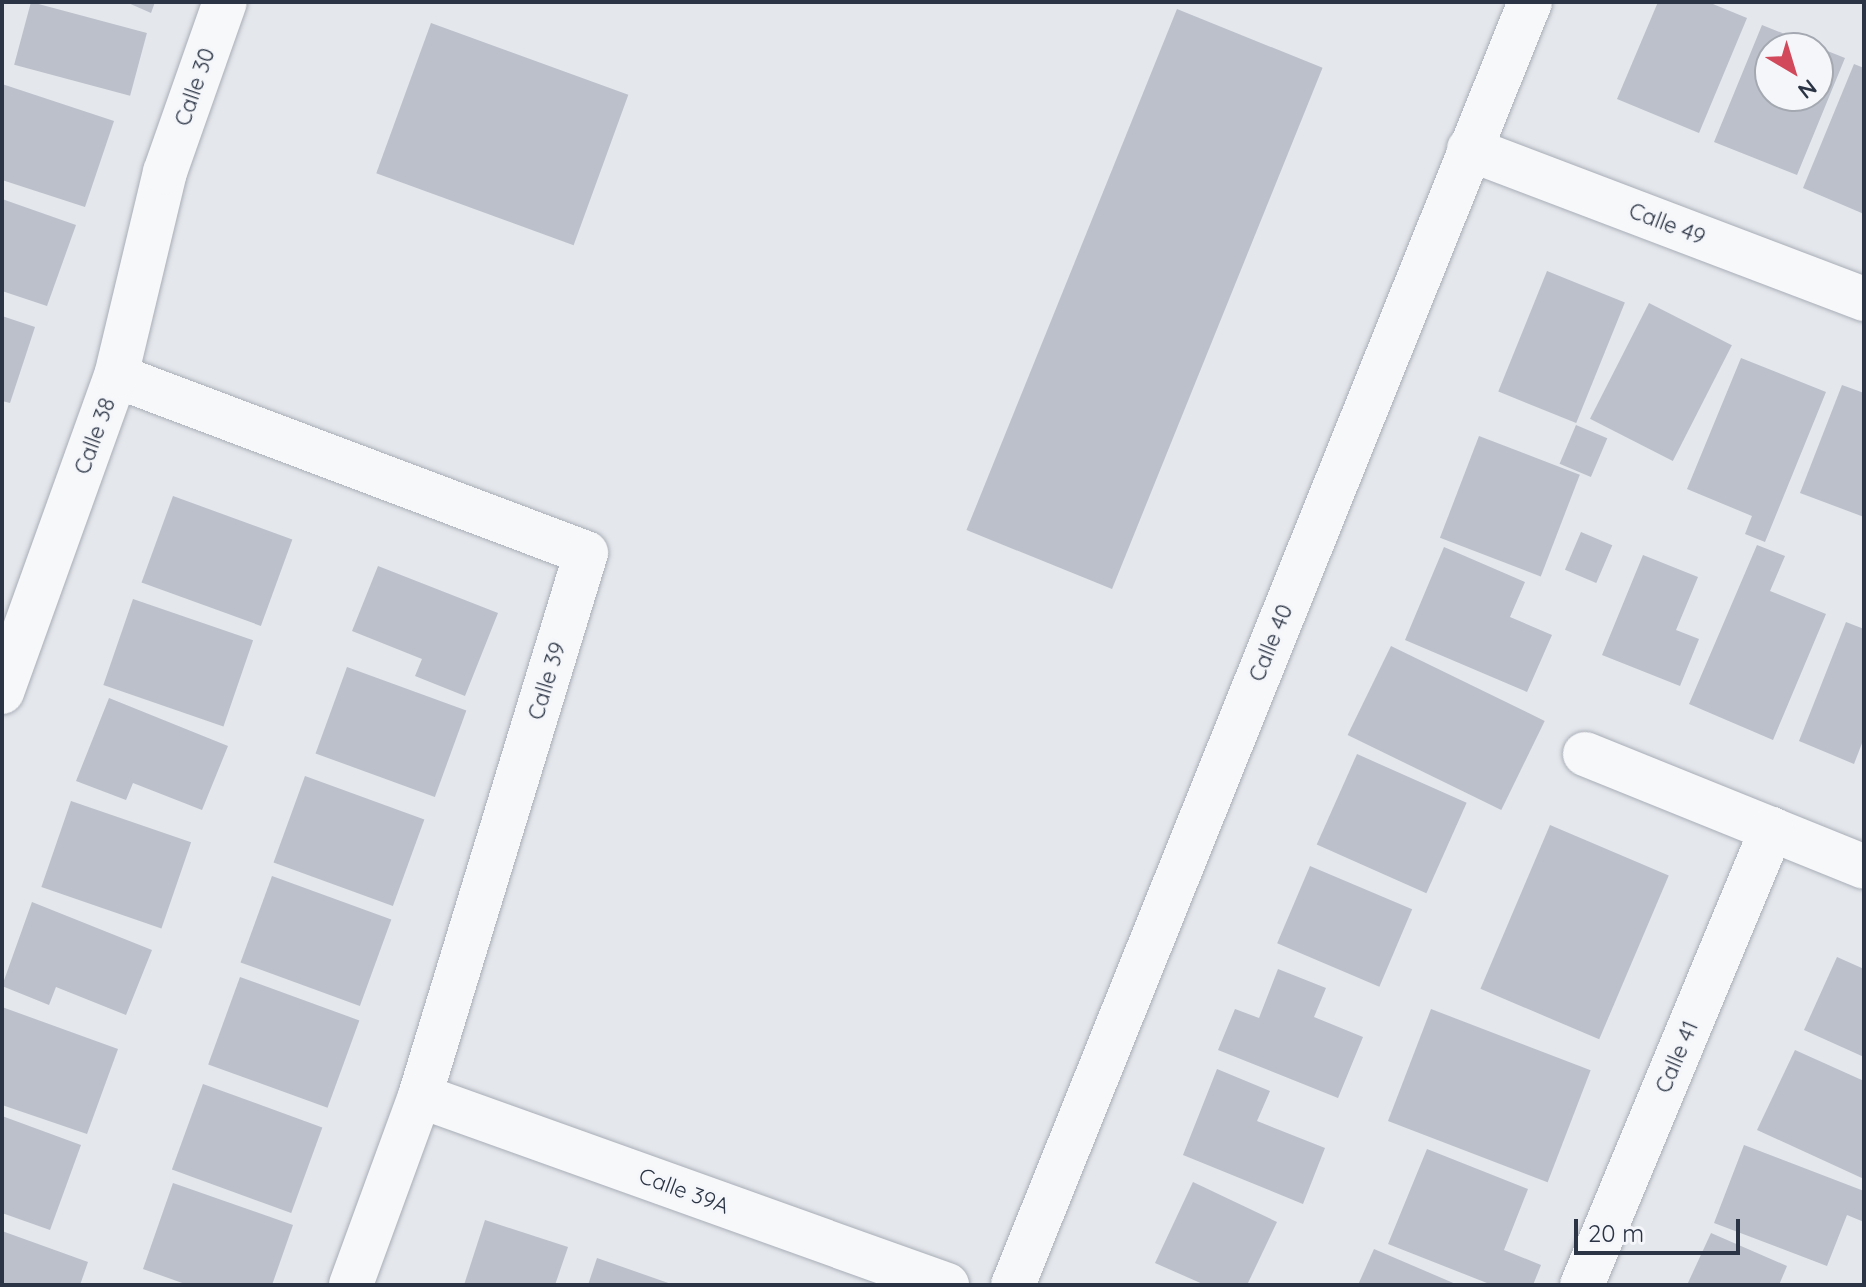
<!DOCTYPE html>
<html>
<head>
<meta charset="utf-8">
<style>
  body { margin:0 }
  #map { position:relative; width:1866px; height:1287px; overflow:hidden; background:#e4e7ec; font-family:Quicksand,sans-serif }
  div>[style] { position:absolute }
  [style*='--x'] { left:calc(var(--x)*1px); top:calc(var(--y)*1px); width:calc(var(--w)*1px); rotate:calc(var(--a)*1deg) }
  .building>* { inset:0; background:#bbc0ca; transform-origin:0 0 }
  .roads { filter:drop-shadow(0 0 2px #a9aeb7) drop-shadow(0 0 2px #a9aeb7) }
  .minor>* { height:44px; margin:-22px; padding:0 22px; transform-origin:22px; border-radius:22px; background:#f7f8fa }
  span { translate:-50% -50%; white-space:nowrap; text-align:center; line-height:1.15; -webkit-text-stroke:6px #f4f6f9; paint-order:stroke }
  .street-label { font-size:22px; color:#2b3445 }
  .frame { position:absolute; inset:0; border:4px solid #2b3445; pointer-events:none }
  .north { position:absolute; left:1754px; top:32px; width:80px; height:80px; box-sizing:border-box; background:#f4f6f9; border:2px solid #a4a8b1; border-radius:50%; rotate:142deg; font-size:22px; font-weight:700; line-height:32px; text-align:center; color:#2b3445 }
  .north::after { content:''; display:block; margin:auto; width:28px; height:36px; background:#d1495b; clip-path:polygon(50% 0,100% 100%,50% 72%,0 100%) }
  .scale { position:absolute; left:1574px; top:1219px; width:166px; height:36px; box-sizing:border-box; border:4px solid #2b3445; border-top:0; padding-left:10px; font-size:24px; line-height:28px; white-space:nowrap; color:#2b3445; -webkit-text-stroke:6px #f4f6f9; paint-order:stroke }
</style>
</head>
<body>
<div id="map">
  <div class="building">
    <div style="left:31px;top:2px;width:120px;height:65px;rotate:15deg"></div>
    <div style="clip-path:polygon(126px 2px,155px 2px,151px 13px)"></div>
    <div style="clip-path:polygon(1658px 2px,1708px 2px,1747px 18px,1699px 133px,1617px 99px)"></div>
    <div style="left:1177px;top:9px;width:157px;height:562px;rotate:22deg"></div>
    <div style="left:431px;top:23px;width:210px;height:160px;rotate:20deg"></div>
    <div style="clip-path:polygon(evenodd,1762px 25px,1845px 58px,1797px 175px,1714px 142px,1762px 25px,1770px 48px,1818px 48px,1818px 96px,1770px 96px,1770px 48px)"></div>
    <div style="clip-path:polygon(1854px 64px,1864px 68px,1864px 214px,1803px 188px)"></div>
    <div style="clip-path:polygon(2px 84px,114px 121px,85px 207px,2px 180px)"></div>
    <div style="clip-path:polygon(2px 199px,76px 225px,47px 306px,2px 291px)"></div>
    <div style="left:1547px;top:271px;width:84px;height:130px;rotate:22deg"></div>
    <div style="left:1649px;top:303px;width:93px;height:130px;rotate:27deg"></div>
    <div style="clip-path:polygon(2px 316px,35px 327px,10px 403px,2px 401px)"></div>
    <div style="clip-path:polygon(1741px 358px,1826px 392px,1765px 542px,1745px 534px,1752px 516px,1687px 489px)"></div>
    <div style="clip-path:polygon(1842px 385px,1864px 393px,1864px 517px,1800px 493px)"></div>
    <div style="left:1576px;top:425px;width:34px;height:42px;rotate:23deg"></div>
    <div style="left:1479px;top:436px;width:108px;height:109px;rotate:21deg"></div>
    <div style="left:173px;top:496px;width:127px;height:92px;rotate:20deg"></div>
    <div style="left:1581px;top:532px;width:34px;height:41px;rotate:23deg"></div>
    <div style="clip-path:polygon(1757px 545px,1785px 556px,1770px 591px,1826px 614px,1773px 740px,1689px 704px)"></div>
    <div style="clip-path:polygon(1444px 547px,1525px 582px,1510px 617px,1552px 635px,1527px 692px,1405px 640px)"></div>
    <div style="clip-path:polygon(1643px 555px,1698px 577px,1676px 630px,1699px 639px,1680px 686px,1602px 655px)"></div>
    <div style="clip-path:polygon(378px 566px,498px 613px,465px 696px,415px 676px,422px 659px,352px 631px)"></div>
    <div style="left:133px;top:599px;width:127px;height:91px;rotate:19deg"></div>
    <div style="clip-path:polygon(1846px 622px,1864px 629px,1864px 738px,1854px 764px,1799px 741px)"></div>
    <div style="left:1391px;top:646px;width:171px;height:99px;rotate:26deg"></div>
    <div style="left:347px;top:667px;width:127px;height:92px;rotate:20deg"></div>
    <div style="clip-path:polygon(109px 698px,228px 746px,202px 810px,133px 783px,126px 800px,76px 781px)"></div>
    <div style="left:1357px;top:754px;width:120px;height:99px;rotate:24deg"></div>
    <div style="left:305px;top:776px;width:127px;height:92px;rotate:20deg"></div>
    <div style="left:71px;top:801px;width:127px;height:91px;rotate:19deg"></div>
    <div style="left:1550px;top:825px;width:129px;height:178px;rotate:23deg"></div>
    <div style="left:1310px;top:866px;width:111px;height:84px;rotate:23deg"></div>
    <div style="left:272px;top:876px;width:127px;height:92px;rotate:20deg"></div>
    <div style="clip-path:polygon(32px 902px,152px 950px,126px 1015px,56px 987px,49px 1005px,2px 986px)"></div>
    <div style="clip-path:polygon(1837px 957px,1864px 969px,1864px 1057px,1804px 1030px)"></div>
    <div style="clip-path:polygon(1278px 969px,1326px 988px,1314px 1017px,1363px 1037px,1338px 1098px,1218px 1050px,1235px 1009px,1259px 1018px)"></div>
    <div style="left:240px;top:977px;width:127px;height:93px;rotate:20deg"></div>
    <div style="clip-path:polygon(2px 1007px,118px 1049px,87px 1134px,2px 1105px)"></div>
    <div style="left:1431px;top:1009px;width:171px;height:120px;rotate:21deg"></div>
    <div style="clip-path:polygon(1795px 1050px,1864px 1081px,1864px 1179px,1757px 1130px)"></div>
    <div style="clip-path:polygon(1217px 1069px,1270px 1091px,1257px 1121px,1325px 1148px,1303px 1204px,1183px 1155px)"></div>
    <div style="left:203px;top:1084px;width:127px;height:91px;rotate:20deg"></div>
    <div style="clip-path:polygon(2px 1116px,81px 1145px,50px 1230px,2px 1213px)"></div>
    <div style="clip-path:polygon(1744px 1145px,1864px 1191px,1864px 1222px,1847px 1215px,1827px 1266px,1714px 1223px)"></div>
    <div style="clip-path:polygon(1427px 1149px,1528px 1189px,1504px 1250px,1541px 1265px,1533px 1285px,1492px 1285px,1388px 1244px)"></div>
    <div style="clip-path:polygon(1193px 1182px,1277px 1222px,1247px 1285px,1205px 1285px,1155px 1263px)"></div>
    <div style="clip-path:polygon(173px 1183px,293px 1225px,272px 1285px,188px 1285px,143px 1269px)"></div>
    <div style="clip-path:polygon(485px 1220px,568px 1247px,555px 1285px,464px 1285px)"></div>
    <div style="clip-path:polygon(2px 1231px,88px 1262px,80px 1285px,2px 1285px)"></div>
    <div style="clip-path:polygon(1711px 1233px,1787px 1266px,1779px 1285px,1687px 1285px)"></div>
    <div style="clip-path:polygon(1374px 1249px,1458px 1285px,1358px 1285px)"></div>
    <div style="clip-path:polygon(597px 1258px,674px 1285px,588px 1285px)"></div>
  </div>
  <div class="roads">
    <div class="minor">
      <div style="--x:1469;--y:149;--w:423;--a:20.8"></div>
      <div style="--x:116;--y:376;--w:502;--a:20.64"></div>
      <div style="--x:586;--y:553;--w:568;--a:107"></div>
      <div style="--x:420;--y:1096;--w:201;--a:110.1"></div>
      <div style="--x:2;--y:692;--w:336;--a:-70.2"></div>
      <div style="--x:116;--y:376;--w:210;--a:-76.5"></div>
      <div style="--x:165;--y:172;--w:180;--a:-70.6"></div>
      <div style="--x:1585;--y:754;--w:301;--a:22"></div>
      <div style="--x:420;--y:1096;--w:560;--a:19.73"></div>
      <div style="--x:1013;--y:1285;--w:1383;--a:-68.05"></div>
      <div style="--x:1582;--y:1285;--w:494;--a:-67.4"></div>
    </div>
  </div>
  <div class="street-label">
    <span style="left:195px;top:87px;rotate:-71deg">Calle 30</span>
    <span style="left:1667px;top:224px;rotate:21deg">Calle 49</span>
    <span style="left:95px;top:436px;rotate:-70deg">Calle 38</span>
    <span style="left:1271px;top:643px;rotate:-68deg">Calle 40</span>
    <span style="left:547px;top:681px;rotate:-73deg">Calle 39</span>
    <span style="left:1677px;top:1057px;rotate:-67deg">Calle 41</span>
    <span style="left:684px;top:1191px;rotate:20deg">Calle 39A</span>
  </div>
  <div class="frame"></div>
  <div class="north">N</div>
  <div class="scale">20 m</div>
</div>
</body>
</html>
